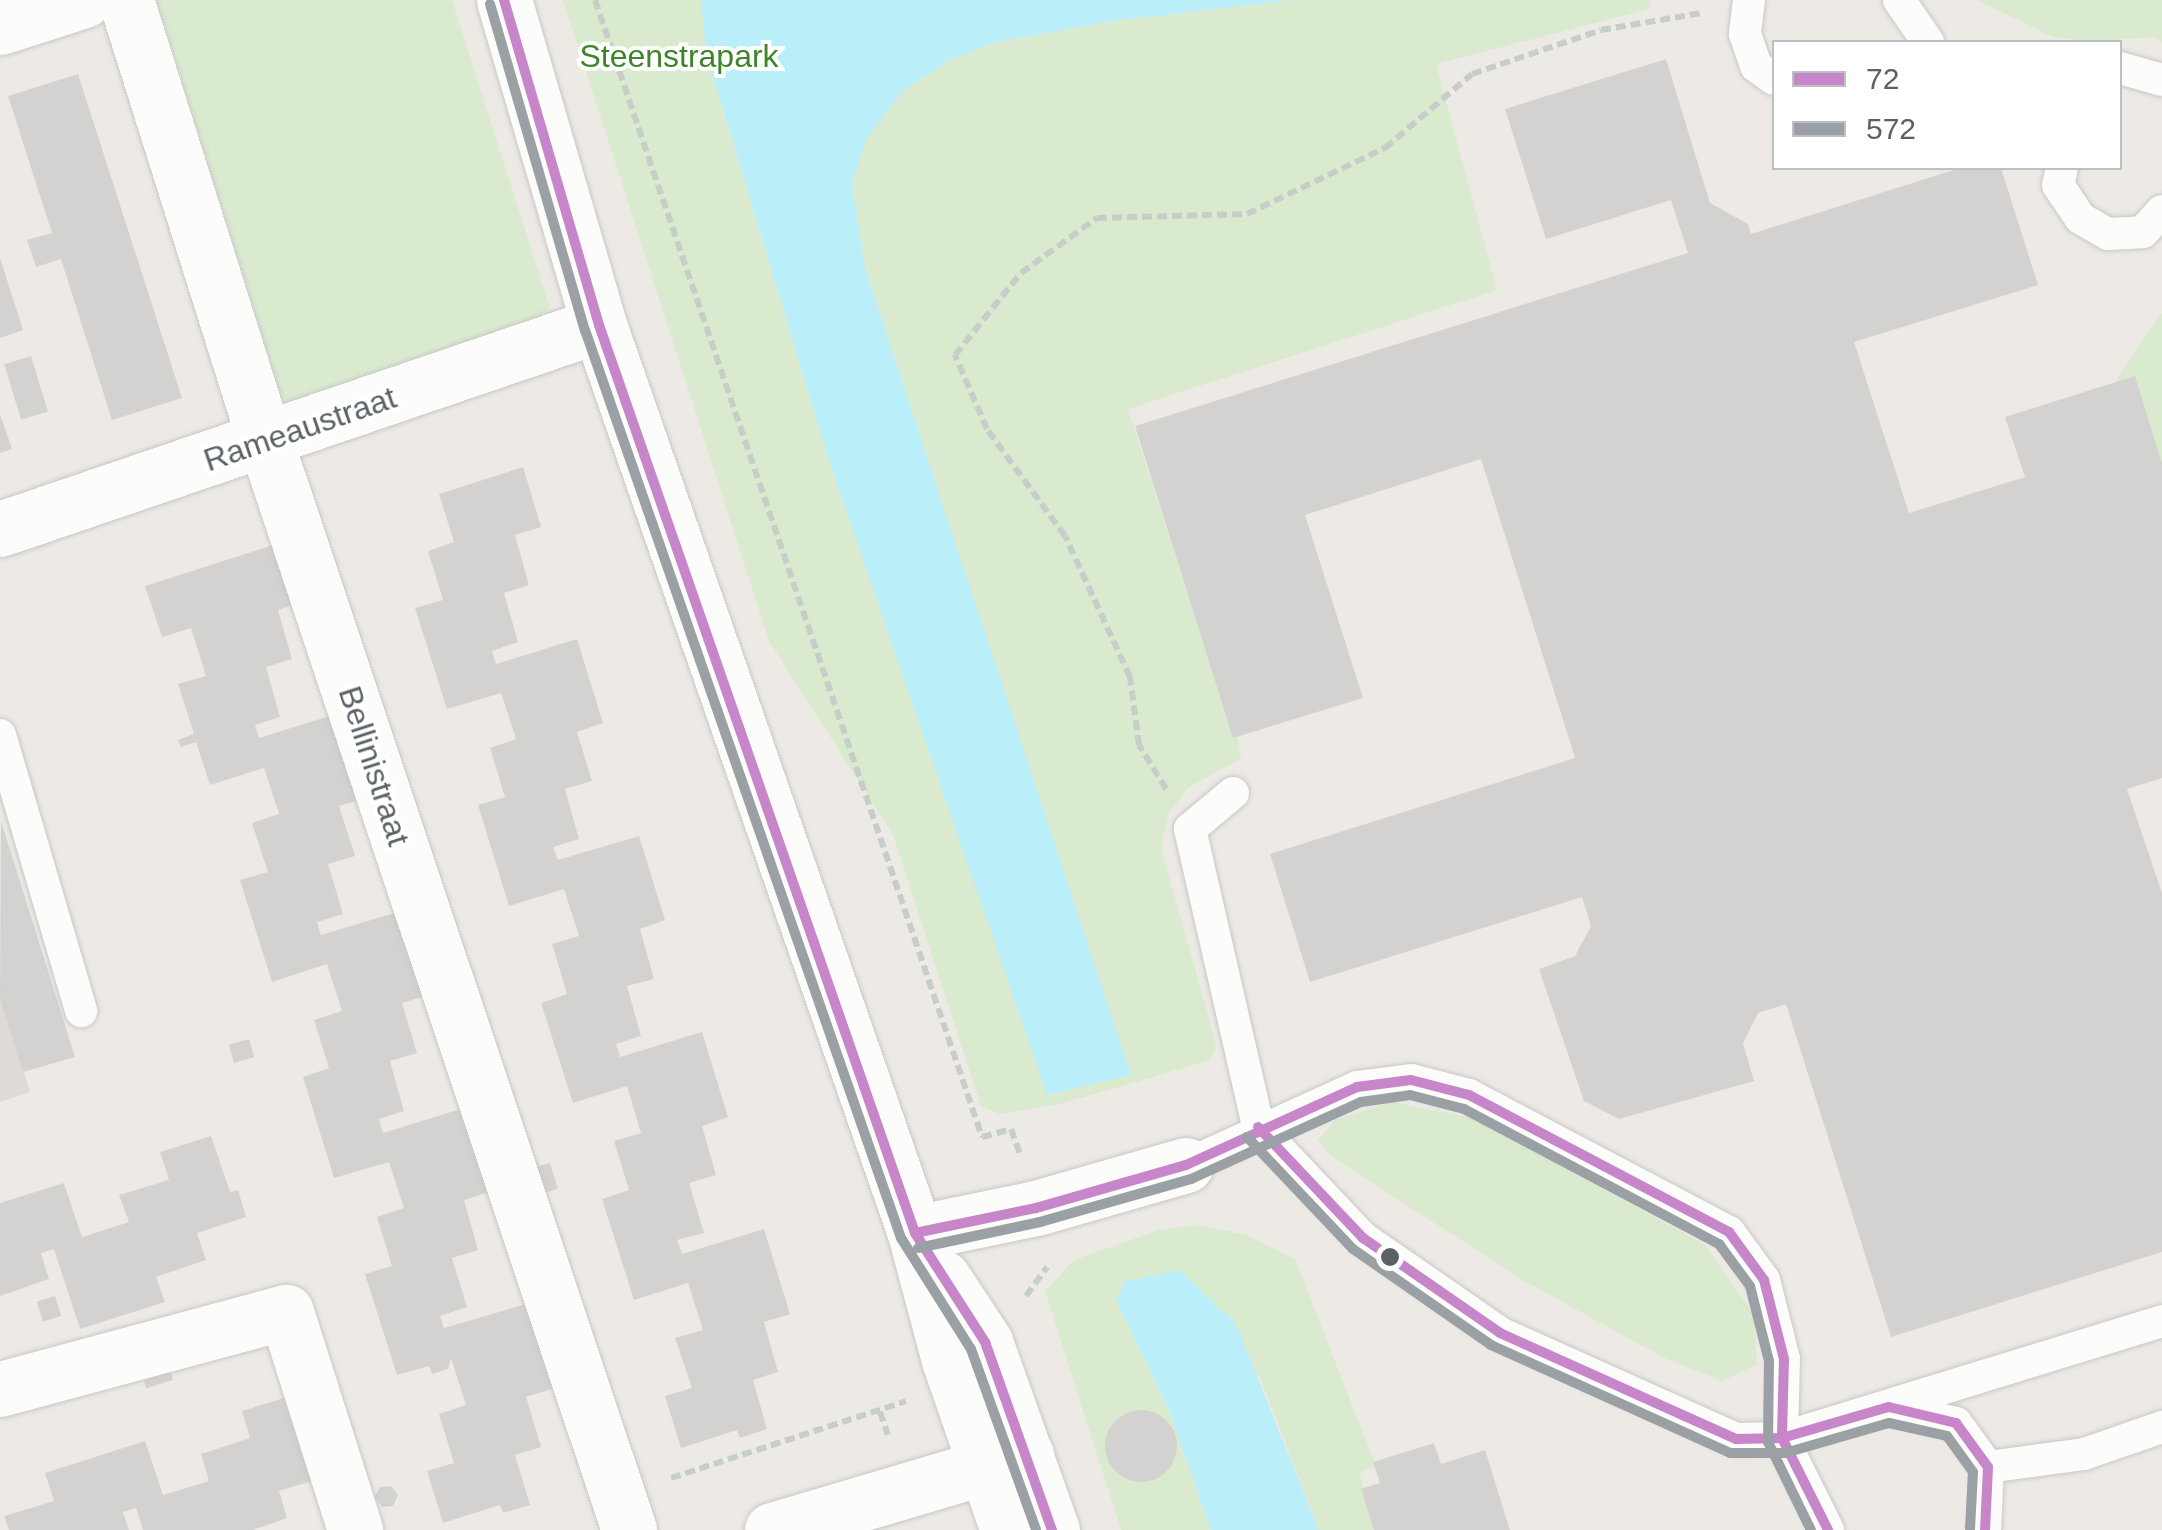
<!DOCTYPE html>
<html>
<head>
<meta charset="utf-8">
<style>
  body { margin:0 }
  #map { position:relative; width:2162px; height:1530px; overflow:hidden; background:#edeae6; font-family:Arial,sans-serif }
  div>[style] { position:absolute }
  [style*='--x'] { left:calc(var(--x)*1px); top:calc(var(--y)*1px); width:calc(var(--w)*1px); rotate:calc(var(--a)*1deg) }
  .education>* { inset:0; background:#dfdad5 }
  .green>* { inset:0; background:#d9eacf }
  .water>* { inset:0; background:#baeef8 }
  .building>* { inset:0; background:#d4d2d0; transform-origin:0 0 }
  .round { border-radius:50% }
  .path>* { height:6px; margin-top:-3px; transform-origin:0; background:repeating-linear-gradient(90deg,#c7cdc8 0 10px,transparent 0 15px) }
  .roads { filter:drop-shadow(0 0 2px #c8c8c7) drop-shadow(0 0 2px #c8c8c7) }
  .service>* { height:32px; margin:-16px; padding:0 16px; transform-origin:16px; border-radius:16px; background:#fcfcfb }
  .minor>* { height:55px; margin:-27.5px; padding:0 27.5px; transform-origin:27.5px; border-radius:27.5px; background:#fcfcfb }
  .secondary>* { height:55px; margin:-27.5px; padding:0 27.5px; transform-origin:27.5px; border-radius:27.5px; background:#fcfcfb }
  .bus-1>* { height:10px; margin:-5px; padding:0 5px; transform-origin:5px; border-radius:5px; background:#c686c9 }
  .bus-2>* { height:10px; margin:-5px; padding:0 5px; transform-origin:5px; border-radius:5px; background:#9aa0a4 }
  .dots>* { width:28px; height:28px; translate:-50% -50%; box-sizing:border-box; border:5px solid #fff; border-radius:50% }
  span { translate:-50% -50%; white-space:nowrap; text-align:center; line-height:1.15; -webkit-text-stroke:8px #fff; paint-order:stroke }
  .park-label { font-size:32px; color:#3e842b }
  .street-label { font-size:32px; color:#5b6266 }
  .legend { position:absolute; left:1772px; top:40px; width:350px; height:130px; box-sizing:border-box; background:#fff; border:2px solid #bdc0c2; margin:0; padding:12px 18px; list-style:none; font-size:30px; color:#5b6266 }
  .legend li { display:flex; align-items:center; gap:20px; height:50px }
  .legend b { width:50px; border:2px solid #bdc0c2 }
</style>
</head>
<body>
<div id="map">
  <div class="education">
    <div style="clip-path:polygon(0 999px,30px 1092px,0 1102px)"></div>
  </div>
  <div class="green">
    <div style="clip-path:polygon(157px 0,452px 0,550px 308px,521px 327px,284px 404px)"></div>
    <div style="clip-path:polygon(563px 0,997px 0,720px 101px,830px 464px,1048px 1095px,1130px 1074px,865px 268px,852px 184px,866px 138px,903px 91px,950px 60px,996px 42px,1113px 21px,1291px 0,1650px 0,1650px 9px,1436px 64px,1497px 290px,1128px 409px,1226px 714px,1234px 712px,1241px 758px,1188px 788px,1168px 815px,1161px 848px,1210px 1022px,1216px 1048px,1208px 1061px,1063px 1103px,1000px 1114px,981px 1106px,893px 835px,769px 641px)"></div>
    <div style="clip-path:polygon(1977px 0,2162px 0,2162px 43px,2153px 37px,2084px 42px,2051px 36px)"></div>
    <div style="clip-path:polygon(2162px 313px,2162px 520px,2117px 378px)"></div>
    <div style="clip-path:polygon(1392px 1102px,1471px 1118px,1704px 1244px,1754px 1315px,1757px 1364px,1722px 1381px,1666px 1359px,1521px 1279px,1331px 1156px,1318px 1140px,1335px 1120px)"></div>
    <div style="clip-path:polygon(1197px 1225px,1247px 1235px,1295px 1259px,1376px 1466px,1359px 1472px,1377px 1530px,1319px 1530px,1259px 1375px,1116px 1300px,1169px 1410px,1211px 1530px,1121px 1530px,1045px 1291px,1074px 1260px,1159px 1230px)"></div>
  </div>
  <div class="water">
    <div style="clip-path:polygon(701px 0,1291px 0,1113px 21px,996px 42px,950px 60px,903px 91px,867px 138px,852px 184px,865px 268px,1131px 1075px,1047px 1095px,830px 464px,707px 57px)"></div>
    <div style="clip-path:polygon(1180px 1270px,1236px 1324px,1319px 1530px,1211px 1530px,1169px 1410px,1116px 1300px,1125px 1281px)"></div>
  </div>
  <div class="building">
    <div style="clip-path:polygon(1666px 59px,1710px 203px,1748px 224px,1751px 234px,1960px 168px,2001px 168px,2038px 285px,1854px 342px,1909px 513px,2025px 477px,2005px 417px,2135px 376px,2162px 464px,2162px 778px,2127px 789px,2162px 893px,2162px 1252px,1891px 1337px,1786px 1004px,1758px 1013px,1743px 1043px,1754px 1081px,1619px 1119px,1584px 1101px,1539px 969px,1575px 956px,1591px 926px,1582px 897px,1310px 982px,1270px 854px,1575px 758px,1481px 459px,1305px 515px,1363px 698px,1233px 738px,1135px 426px,1688px 253px,1671px 200px,1546px 239px,1505px 109px)"></div>
    <div style="clip-path:polygon(78px 74px,182px 398px,112px 420px,61px 259px,36px 267px,27px 240px,52px 233px,8px 96px)"></div>
    <div style="clip-path:polygon(0 258px,23px 330px,0 338px)"></div>
    <div style="left:31px;top:356px;width:58px;height:28px;rotate:73deg"></div>
    <div style="clip-path:polygon(0 414px,12px 449px,0 453px)"></div>
    <div style="clip-path:polygon(523px 467px,541px 527px,515px 535px,529px 585px,504px 593px,518px 642px,492px 651px,496px 664px,577px 639px,603px 723px,577px 732px,592px 781px,565px 789px,579px 839px,553px 847px,558px 860px,639px 836px,665px 920px,640px 929px,654px 979px,627px 986px,641px 1036px,616px 1044px,620px 1057px,702px 1032px,728px 1117px,702px 1126px,716px 1175px,689px 1183px,704px 1233px,677px 1240px,682px 1254px,764px 1229px,790px 1314px,764px 1322px,778px 1372px,753px 1380px,767px 1429px,740px 1438px,737px 1430px,681px 1448px,665px 1396px,692px 1388px,675px 1338px,703px 1330px,691px 1292px,688px 1283px,634px 1300px,602px 1199px,629px 1190px,614px 1141px,641px 1133px,627px 1086px,573px 1103px,541px 1003px,567px 994px,552px 944px,579px 936px,564px 889px,509px 906px,478px 805px,505px 797px,490px 748px,516px 739px,501px 693px,447px 709px,415px 608px,443px 600px,428px 551px,454px 542px,439px 494px)"></div>
    <div style="clip-path:polygon(286px 541px,304px 601px,278px 610px,292px 659px,266px 667px,280px 717px,255px 725px,259px 738px,339px 713px,366px 798px,339px 806px,355px 856px,328px 864px,343px 914px,317px 922px,321px 935px,401px 911px,428px 995px,402px 1003px,417px 1053px,390px 1061px,404px 1111px,379px 1119px,383px 1133px,464px 1108px,490px 1192px,464px 1200px,478px 1250px,452px 1258px,467px 1307px,440px 1316px,444px 1328px,526px 1304px,552px 1389px,526px 1397px,541px 1447px,515px 1455px,530px 1505px,503px 1513px,500px 1505px,443px 1523px,427px 1471px,454px 1463px,439px 1414px,466px 1405px,451px 1358px,448px 1369px,432px 1374px,429px 1366px,397px 1375px,365px 1274px,392px 1266px,377px 1217px,404px 1208px,389px 1162px,334px 1178px,303px 1077px,329px 1068px,314px 1020px,342px 1011px,327px 964px,272px 982px,240px 880px,268px 872px,252px 823px,279px 814px,264px 768px,210px 785px,196px 742px,181px 747px,178px 740px,194px 734px,178px 684px,206px 676px,191px 628px,162px 637px,145px 586px)"></div>
    <div style="clip-path:polygon(1px 821px,75px 1057px,23px 1072px,0 999px)"></div>
    <div style="left:249px;top:1039px;width:19px;height:21px;rotate:74deg"></div>
    <div style="clip-path:polygon(211px 1136px,230px 1192px,238px 1190px,246px 1217px,197px 1233px,206px 1260px,156px 1277px,165px 1302px,80px 1329px,54px 1249px,41px 1253px,49px 1279px,0 1296px,0 1203px,64px 1183px,82px 1237px,129px 1222px,119px 1195px,169px 1180px,160px 1152px)"></div>
    <div style="left:550px;top:1163px;width:27px;height:18px;rotate:73deg"></div>
    <div style="left:55px;top:1296px;width:21px;height:19px;rotate:73deg"></div>
    <div style="left:165px;top:1355px;width:26px;height:28px;rotate:72deg"></div>
    <div style="clip-path:polygon(294px 1395px,328px 1476px,279px 1491px,287px 1518px,253px 1530px,143px 1530px,136px 1508px,123px 1512px,129px 1530px,9px 1530px,4px 1516px,54px 1501px,45px 1473px,145px 1441px,163px 1495px,209px 1481px,201px 1454px,250px 1438px,242px 1411px)"></div>
    <div class="round" style="left:1105px;top:1410px;width:72px;height:72px"></div>
    <div style="clip-path:polygon(1434px 1443px,1441px 1464px,1485px 1450px,1510px 1530px,1374px 1530px,1361px 1489px,1380px 1483px,1373px 1462px)"></div>
    <div style="clip-path:polygon(391px 1486px,398px 1495px,393px 1506px,382px 1507px,375px 1497px,380px 1487px)"></div>
  </div>
  <div class="path">
    <div style="--x:595;--y:0;--w:1201;--a:71.2"></div>
    <div style="--x:982;--y:1137;--w:30;--a:-15"></div>
    <div style="--x:1011;--y:1129;--w:27;--a:70"></div>
    <div style="--x:1166;--y:789;--w:52;--a:-121.5"></div>
    <div style="--x:1139;--y:745;--w:69;--a:-97.5"></div>
    <div style="--x:1130;--y:677;--w:155;--a:-114.7"></div>
    <div style="--x:1065;--y:536;--w:132;--a:-126.1"></div>
    <div style="--x:987;--y:429;--w:81;--a:-113.4"></div>
    <div style="--x:955;--y:355;--w:105;--a:-51.2"></div>
    <div style="--x:1021;--y:273;--w:94;--a:-35.9"></div>
    <div style="--x:1097;--y:218;--w:150;--a:-1.5"></div>
    <div style="--x:1247;--y:214;--w:153;--a:-25.6"></div>
    <div style="--x:1385;--y:148;--w:114;--a:-40.4"></div>
    <div style="--x:1472;--y:74;--w:136;--a:-18.8"></div>
    <div style="--x:1601;--y:30;--w:101;--a:-9.6"></div>
    <div style="--x:1026;--y:1296;--w:36;--a:-54"></div>
    <div style="--x:880;--y:1412;--w:24;--a:71"></div>
    <div style="--x:671;--y:1478;--w:247;--a:-18.1"></div>
  </div>
  <div class="roads">
    <div class="service">
      <div style="--x:1749;--y:0;--w:34;--a:97"></div>
      <div style="--x:1745;--y:34;--w:34;--a:71"></div>
      <div style="--x:1756;--y:66;--w:22;--a:36"></div>
      <div style="--x:1899;--y:0;--w:51;--a:55.4"></div>
      <div style="--x:2120;--y:68;--w:44;--a:15.9"></div>
      <div style="--x:2062;--y:168;--w:17;--a:103"></div>
      <div style="--x:2058;--y:185;--w:40;--a:56"></div>
      <div style="--x:2080;--y:218;--w:32;--a:30"></div>
      <div style="--x:2108;--y:234;--w:35;--a:-3"></div>
      <div style="--x:2143;--y:232;--w:28;--a:-48"></div>
      <div style="--x:0;--y:735;--w:288;--a:73.6"></div>
      <div style="--x:1233;--y:793;--w:56;--a:140.1"></div>
      <div style="--x:1190;--y:829;--w:306;--a:77.1"></div>
      <div style="--x:1258;--y:1127;--w:153;--a:46.6"></div>
      <div style="--x:1363;--y:1238;--w:167;--a:34.7"></div>
      <div style="--x:1500;--y:1333;--w:259;--a:24.2"></div>
      <div style="--x:1736;--y:1439;--w:46;--a:-1.2"></div>
      <div style="--x:1782;--y:1438;--w:398;--a:-17.1"></div>
      <div style="--x:1186;--y:1165;--w:188;--a:-24.5"></div>
      <div style="--x:1357;--y:1087;--w:54;--a:-7.4"></div>
      <div style="--x:1411;--y:1080;--w:60;--a:14.5"></div>
      <div style="--x:1469;--y:1095;--w:294;--a:27.8"></div>
      <div style="--x:1729;--y:1232;--w:59;--a:53.9"></div>
      <div style="--x:1764;--y:1280;--w:81;--a:75.8"></div>
      <div style="--x:1784;--y:1359;--w:79;--a:91.5"></div>
      <div style="--x:1782;--y:1438;--w:103;--a:63.4"></div>
      <div style="--x:1891;--y:1408;--w:67;--a:13"></div>
      <div style="--x:1956;--y:1423;--w:54;--a:54"></div>
      <div style="--x:1988;--y:1467;--w:63;--a:92.7"></div>
      <div style="--x:1988;--y:1467;--w:97;--a:-7.7"></div>
      <div style="--x:2084;--y:1454;--w:83;--a:-19.1"></div>
    </div>
    <div class="minor">
      <div style="--x:126;--y:0;--w:465;--a:72.5"></div>
      <div style="--x:266;--y:443;--w:1146;--a:71.53"></div>
      <div style="--x:0;--y:27;--w:88;--a:-17.8"></div>
      <div style="--x:0;--y:529;--w:633;--a:-18.81"></div>
      <div style="--x:915;--y:1233;--w:124;--a:-11.7"></div>
      <div style="--x:1036;--y:1208;--w:156;--a:-16"></div>
      <div style="--x:0;--y:1389;--w:296;--a:-15.1"></div>
      <div style="--x:286;--y:1312;--w:229;--a:72.4"></div>
      <div style="--x:772;--y:1530;--w:265;--a:-16.5"></div>
    </div>
    <div class="secondary">
      <div style="--x:504;--y:0;--w:339;--a:73.7"></div>
      <div style="--x:599;--y:325;--w:961;--a:70.81"></div>
      <div style="--x:915;--y:1233;--w:131;--a:75"></div>
      <div style="--x:949;--y:1360;--w:180;--a:70.9"></div>
      <div style="--x:943;--y:1278;--w:77;--a:56.7"></div>
      <div style="--x:985;--y:1342;--w:200;--a:70.4"></div>
    </div>
  </div>
  <div class="bus-1">
    <div style="--x:504;--y:0;--w:339;--a:73.7"></div>
    <div style="--x:599;--y:325;--w:961;--a:70.81"></div>
    <div style="--x:915;--y:1233;--w:130;--a:57.3"></div>
    <div style="--x:985;--y:1342;--w:200;--a:70.4"></div>
    <div style="--x:1258;--y:1127;--w:153;--a:46.6"></div>
    <div style="--x:1363;--y:1238;--w:167;--a:34.7"></div>
    <div style="--x:1500;--y:1333;--w:259;--a:24.2"></div>
    <div style="--x:1736;--y:1439;--w:46;--a:-1.2"></div>
    <div style="--x:1782;--y:1438;--w:111;--a:-16.2"></div>
    <div style="--x:1889;--y:1407;--w:69;--a:13.4"></div>
    <div style="--x:1956;--y:1423;--w:54;--a:54"></div>
    <div style="--x:1988;--y:1467;--w:63;--a:92.7"></div>
    <div style="--x:915;--y:1233;--w:124;--a:-11.7"></div>
    <div style="--x:1036;--y:1208;--w:156;--a:-16"></div>
    <div style="--x:1186;--y:1165;--w:188;--a:-24.5"></div>
    <div style="--x:1357;--y:1087;--w:54;--a:-7.4"></div>
    <div style="--x:1411;--y:1080;--w:60;--a:14.5"></div>
    <div style="--x:1469;--y:1095;--w:294;--a:27.8"></div>
    <div style="--x:1729;--y:1232;--w:59;--a:53.9"></div>
    <div style="--x:1764;--y:1280;--w:81;--a:75.8"></div>
    <div style="--x:1784;--y:1359;--w:79;--a:91.5"></div>
    <div style="--x:1782;--y:1438;--w:103;--a:63.4"></div>
  </div>
  <div class="bus-2">
    <div style="--x:490;--y:4;--w:340;--a:73.8"></div>
    <div style="--x:585;--y:330;--w:961;--a:70.81"></div>
    <div style="--x:901;--y:1238;--w:131;--a:57.8"></div>
    <div style="--x:971;--y:1349;--w:192;--a:70.2"></div>
    <div style="--x:1247;--y:1137;--w:154;--a:46.6"></div>
    <div style="--x:1353;--y:1249;--w:168;--a:34.8"></div>
    <div style="--x:1491;--y:1345;--w:262;--a:24.3"></div>
    <div style="--x:1730;--y:1453;--w:55;--a:0"></div>
    <div style="--x:1785;--y:1453;--w:108;--a:-16.1"></div>
    <div style="--x:1889;--y:1423;--w:59;--a:12.6"></div>
    <div style="--x:1947;--y:1436;--w:44;--a:54.2"></div>
    <div style="--x:1973;--y:1472;--w:57;--a:93"></div>
    <div style="--x:918;--y:1248;--w:125;--a:-12"></div>
    <div style="--x:1040;--y:1222;--w:157;--a:-15.9"></div>
    <div style="--x:1191;--y:1179;--w:187;--a:-24.4"></div>
    <div style="--x:1361;--y:1102;--w:49;--a:-8.1"></div>
    <div style="--x:1410;--y:1095;--w:56;--a:14.5"></div>
    <div style="--x:1464;--y:1109;--w:289;--a:27.9"></div>
    <div style="--x:1719;--y:1244;--w:52;--a:53.6"></div>
    <div style="--x:1750;--y:1286;--w:77;--a:75.8"></div>
    <div style="--x:1769;--y:1361;--w:81;--a:90.7"></div>
    <div style="--x:1768;--y:1442;--w:98;--a:64"></div>
  </div>
  <div class="dots">
    <div style="left:1390px;top:1257px;background:#5b6266"></div>
  </div>
  <div class="park-label">
    <span style="left:679px;top:56px">Steenstrapark</span>
  </div>
  <div class="street-label">
    <span style="left:300px;top:429px;rotate:-19deg">Rameaustraat</span>
    <span style="left:374px;top:766px;rotate:72deg">Bellinistraat</span>
  </div>
  <ul class="legend">
  <li><b style="height:12px;background:#c686c9"></b>72</li>
  <li><b style="height:12px;background:#9aa0a4"></b>572</li>
  </ul>
</div>
</body>
</html>
